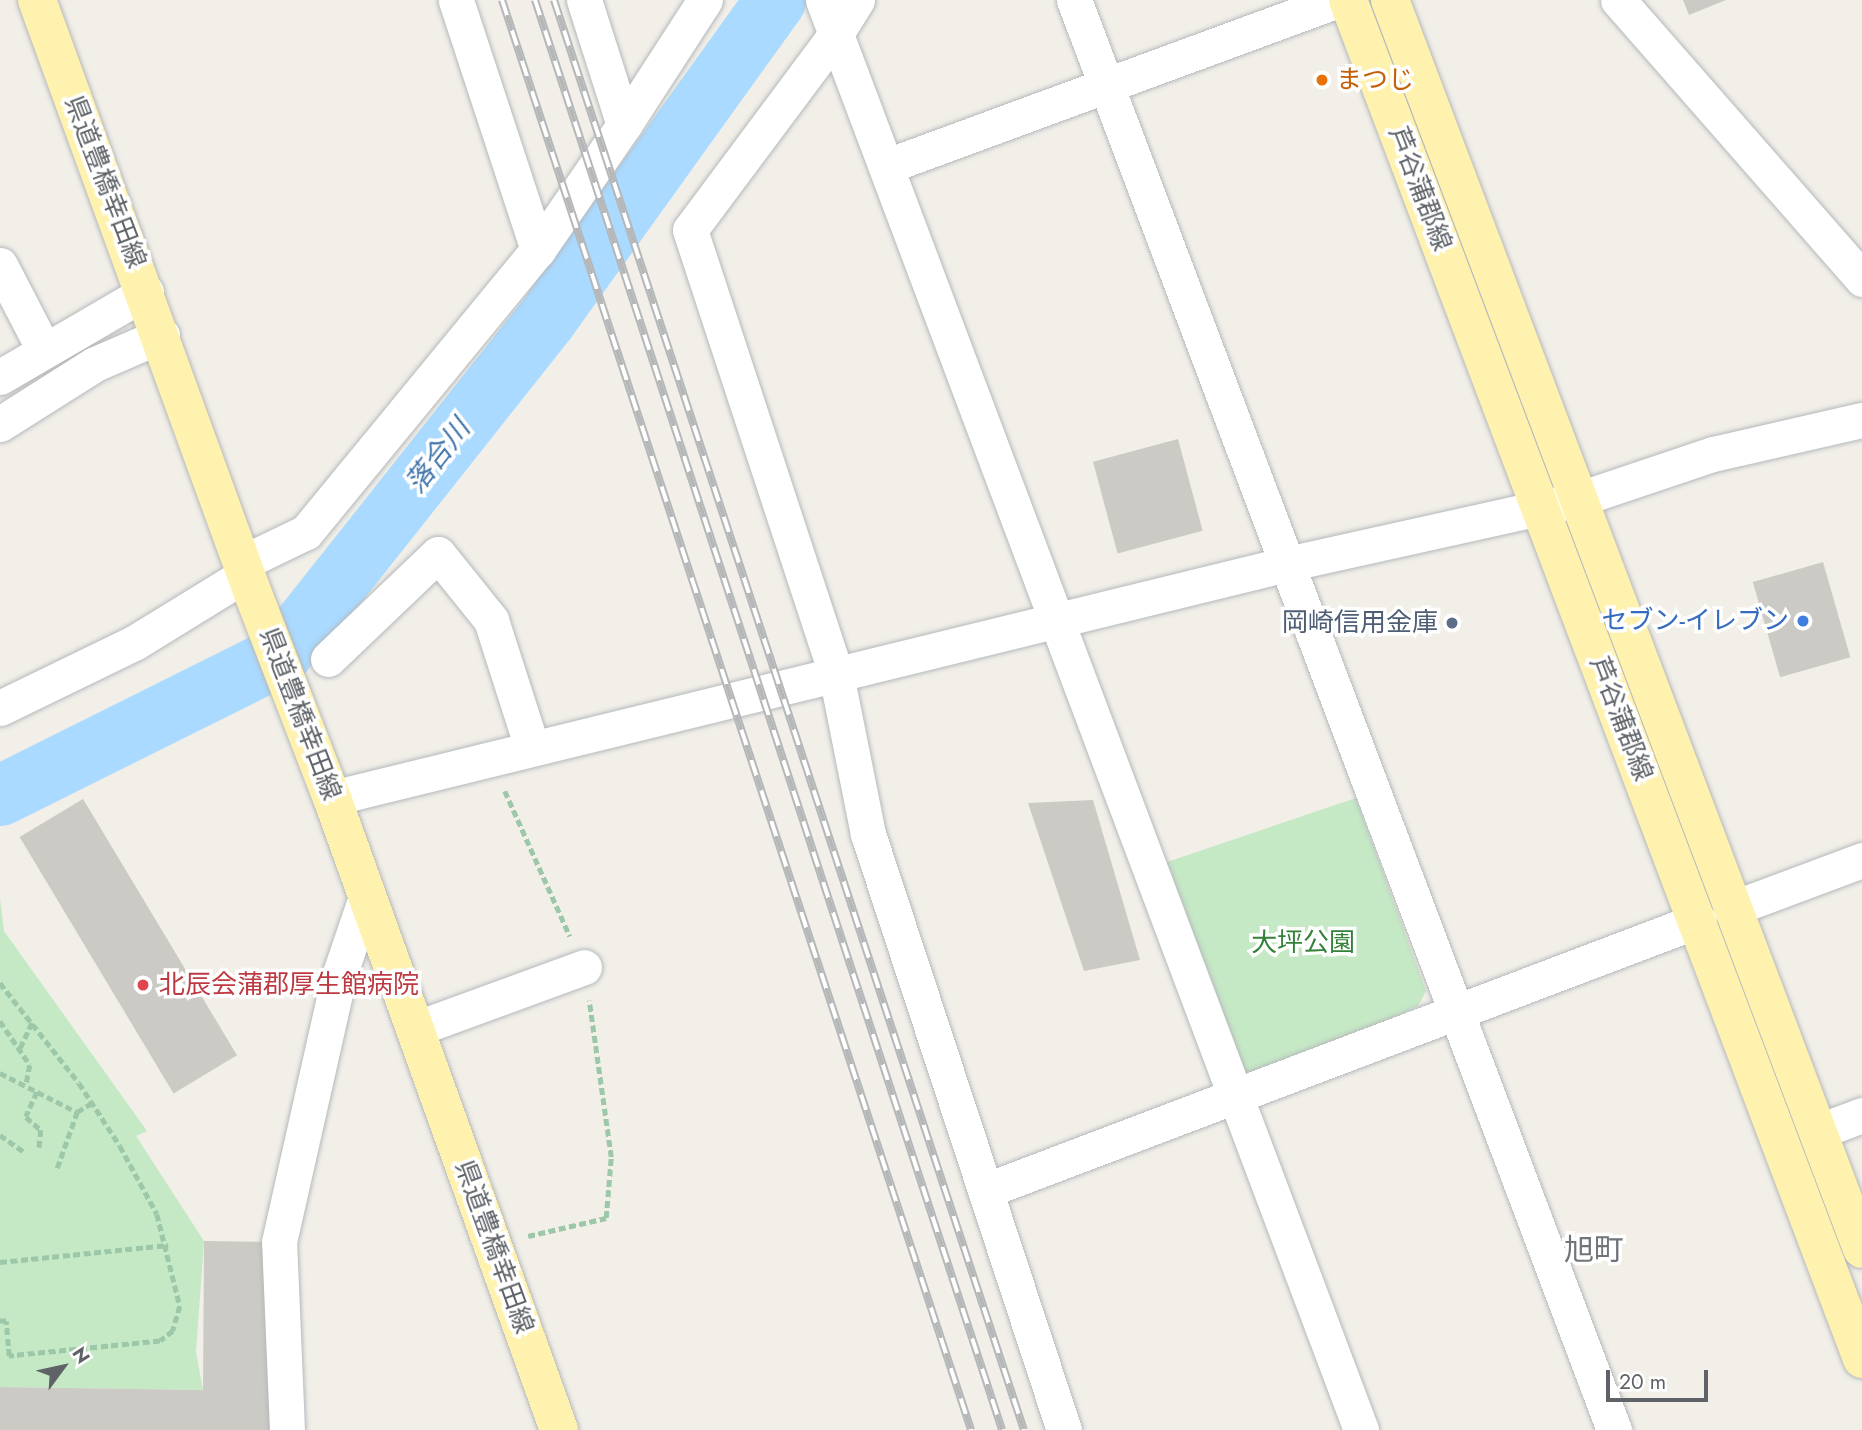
<!DOCTYPE html>
<html>
<head>
<meta charset="utf-8">
<style>
  body { margin:0 }
  #map { position:relative; width:1862px; height:1430px; overflow:hidden; background:#f1efe8; font-family:Jost,"Noto Sans JP",sans-serif }
  div>[style] { position:absolute }
  [style*='--x'] { left:calc(var(--x)*1px); top:calc(var(--y)*1px); width:calc(var(--w)*1px); rotate:calc(var(--a)*1deg) }
  .green>* { inset:0; background:#c5e8c5 }
  .river>* { height:61px; margin:-30.5px; padding:0 30.5px; transform-origin:30.5px; border-radius:30.5px; background:#aadaff }
  .building>* { inset:0; background:#cccac5; transform-origin:0 0 }
  .path>* { height:4.5px; margin-top:-2.25px; transform-origin:0; background:repeating-linear-gradient(90deg,#9cc7a9 0 7px,transparent 0 10.5px) }
  .roads { filter:drop-shadow(0 0 2px #b5b8bc) drop-shadow(0 0 2px #b5b8bc) }
  .minor>* { height:35px; margin:-17.5px; padding:0 17.5px; transform-origin:17.5px; border-radius:17.5px; background:#fff }
  .major>* { height:38px; margin:-19px; padding:0 19px; transform-origin:19px; border-radius:19px; background:#fff2af }
  .rail>* { height:8px; margin-top:-4px; transform-origin:0; background:repeating-linear-gradient(90deg,#fff 0 16px,#b6b7b8 0 32px); box-sizing:border-box; border-block:2px solid #b6b7b8 }
  .dots>* { width:19px; height:19px; translate:-50% -50%; box-sizing:border-box; border:4px solid #fff; border-radius:50% }
  span { translate:-50% -50%; white-space:nowrap; text-align:center; line-height:1.15; -webkit-text-stroke:7px #fff; paint-order:stroke }
  .food-label { font-size:26px; color:#c56008 }
  .left { translate:0 -50%; text-align:left }
  .street-label { font-size:26px; color:#5f6368 }
  .shop-label { font-size:26px; color:#366cbe }
  .right { translate:-100% -50%; text-align:right }
  .service-label { font-size:26px; color:#4e5e75 }
  .park-label { font-size:26px; color:#348238 }
  .health-label { font-size:26px; color:#be3a42 }
  .water-label { font-size:28px; color:#4174aa; font-style:italic }
  .quarter-label { font-size:30px; color:#70757a }
  .north { position:absolute; left:28px; top:1332px; width:70px; height:70px; -webkit-text-stroke:5px #fff; paint-order:stroke; rotate:57deg; font-size:19px; font-weight:700; line-height:28px; text-align:center; color:#5f6368 }
  .north::after { content:''; display:block; margin:auto; width:24px; height:32px; background:#5f6368; clip-path:polygon(50% 0,100% 100%,50% 72%,0 100%) }
  .scale { position:absolute; left:1606px; top:1370px; width:102px; height:32px; box-sizing:border-box; border:4px solid #5f6368; border-top:0; padding-left:9px; font-size:21px; line-height:24px; white-space:nowrap; color:#5f6368; -webkit-text-stroke:5px #fff; paint-order:stroke }
</style>
</head>
<body>
<div id="map">
  <div class="green">
    <div style="clip-path:polygon(1356px 798px,1426px 991px,1418px 1006px,1250px 1083px,1167px 862px)"></div>
    <div style="clip-path:polygon(0 899px,4px 931px,147px 1131px,136px 1136px,204px 1241px,196px 1352px,203px 1390px,0 1387px)"></div>
  </div>
  <div class="river">
    <div style="--x:0;--y:795;--w:312;--a:-26.5"></div>
    <div style="--x:279;--y:656;--w:430;--a:-51.6"></div>
    <div style="--x:546;--y:319;--w:393;--a:-54.3"></div>
  </div>
  <div class="building">
    <div style="clip-path:polygon(1683px 0,1726px 0,1689px 15px)"></div>
    <div style="left:1178px;top:439px;width:95px;height:88px;rotate:75deg"></div>
    <div style="left:1823px;top:562px;width:99px;height:73px;rotate:74deg"></div>
    <div style="left:83px;top:799px;width:299px;height:74px;rotate:59deg"></div>
    <div style="clip-path:polygon(1093px 800px,1140px 960px,1084px 971px,1028px 803px)"></div>
    <div style="clip-path:polygon(204px 1241px,279px 1242px,277px 1430px,0 1430px,0 1387px,203px 1390px)"></div>
  </div>
  <div class="path">
    <div style="--x:505;--y:791;--w:159;--a:65.9"></div>
    <div style="--x:0;--y:983;--w:127;--a:51.7"></div>
    <div style="--x:79;--y:1083;--w:75;--a:56.9"></div>
    <div style="--x:120;--y:1146;--w:77;--a:61.4"></div>
    <div style="--x:157;--y:1214;--w:95;--a:76"></div>
    <div style="--x:180;--y:1306;--w:26;--a:106"></div>
    <div style="--x:173;--y:1331;--w:16;--a:142"></div>
    <div style="--x:160;--y:1341;--w:152;--a:174.3"></div>
    <div style="--x:9;--y:1356;--w:35;--a:-95"></div>
    <div style="--x:6;--y:1321;--w:6;--a:180"></div>
    <div style="--x:0;--y:1021;--w:53;--a:55.7"></div>
    <div style="--x:30;--y:1065;--w:21;--a:101"></div>
    <div style="--x:20;--y:1048;--w:31;--a:-65"></div>
    <div style="--x:0;--y:1073;--w:86;--a:26.9"></div>
    <div style="--x:37;--y:1092;--w:27;--a:114"></div>
    <div style="--x:26;--y:1117;--w:20;--a:41"></div>
    <div style="--x:41;--y:1130;--w:19;--a:96"></div>
    <div style="--x:0;--y:1135;--w:29;--a:35"></div>
    <div style="--x:57;--y:1168;--w:59;--a:-70.3"></div>
    <div style="--x:77;--y:1112;--w:17;--a:-31"></div>
    <div style="--x:528;--y:1236;--w:80;--a:-13"></div>
    <div style="--x:606;--y:1218;--w:61;--a:-85.3"></div>
    <div style="--x:611;--y:1157;--w:158;--a:-98"></div>
    <div style="--x:0;--y:1262;--w:169;--a:-5.8"></div>
  </div>
  <div class="roads">
    <div class="minor">
      <div style="--x:584;--y:0;--w:131;--a:72.3"></div>
      <div style="--x:624;--y:125;--w:149;--a:-57.1"></div>
      <div style="--x:823;--y:0;--w:1528;--a:69.38"></div>
      <div style="--x:857;--y:0;--w:40;--a:122"></div>
      <div style="--x:836;--y:34;--w:244;--a:126.7"></div>
      <div style="--x:690;--y:230;--w:467;--a:71.8"></div>
      <div style="--x:836;--y:674;--w:163;--a:78.7"></div>
      <div style="--x:868;--y:834;--w:627;--a:71.8"></div>
      <div style="--x:1074;--y:0;--w:1529;--a:69.31"></div>
      <div style="--x:1618;--y:0;--w:371;--a:48.8"></div>
      <div style="--x:887;--y:166;--w:482;--a:-20.2"></div>
      <div style="--x:538;--y:250;--w:152;--a:-55.5"></div>
      <div style="--x:0;--y:265;--w:96;--a:62.6"></div>
      <div style="--x:0;--y:377;--w:169;--a:-30.2"></div>
      <div style="--x:0;--y:424;--w:112;--a:-32.3"></div>
      <div style="--x:95;--y:364;--w:73;--a:-23.4"></div>
      <div style="--x:242;--y:563;--w:71;--a:-25.8"></div>
      <div style="--x:306;--y:532;--w:365;--a:-50.6"></div>
      <div style="--x:538;--y:250;--w:263;--a:-108.2"></div>
      <div style="--x:328;--y:659;--w:152;--a:-43.7"></div>
      <div style="--x:438;--y:554;--w:85;--a:51.2"></div>
      <div style="--x:491;--y:620;--w:134;--a:72.2"></div>
      <div style="--x:0;--y:708;--w:149;--a:-25.9"></div>
      <div style="--x:134;--y:643;--w:132;--a:-31.6"></div>
      <div style="--x:332;--y:798;--w:983;--a:-13.77"></div>
      <div style="--x:1287;--y:564;--w:296;--a:-12.5"></div>
      <div style="--x:1576;--y:500;--w:145;--a:-18.6"></div>
      <div style="--x:1713;--y:454;--w:153;--a:-12.9"></div>
      <div style="--x:1731;--y:909;--w:140;--a:-20.5"></div>
      <div style="--x:415;--y:1029;--w:180;--a:-20.1"></div>
      <div style="--x:1817;--y:1132;--w:48;--a:-20.7"></div>
      <div style="--x:987;--y:1190;--w:761;--a:-20.77"></div>
      <div style="--x:287;--y:1430;--w:188;--a:-92.4"></div>
      <div style="--x:279;--y:1242;--w:273;--a:-77.3"></div>
      <div style="--x:339;--y:976;--w:87;--a:-71.1"></div>
    </div>
    <div class="major">
      <div style="--x:37;--y:0;--w:629;--a:70.01"></div>
      <div style="--x:252;--y:591;--w:222;--a:68.9"></div>
      <div style="--x:332;--y:798;--w:672;--a:70.24"></div>
      <div style="--x:1348;--y:0;--w:1453;--a:69.28"></div>
      <div style="--x:1390;--y:0;--w:1335;--a:69.3"></div>
    </div>
  </div>
  <div class="rail">
    <div style="--x:502;--y:0;--w:1505;--a:71.84"></div>
    <div style="--x:535;--y:0;--w:1504;--a:71.91"></div>
    <div style="--x:554;--y:0;--w:1505;--a:71.81"></div>
  </div>
  <div class="dots">
    <div style="left:1322px;top:80px;background:#e8710a"></div>
    <div style="left:1803px;top:621px;background:#3f7fe0"></div>
    <div style="left:1452px;top:623px;background:#5c6f8a"></div>
    <div style="left:143px;top:985px;background:#e0444e"></div>
  </div>
  <div class="food-label">
    <span class="left" style="left:1336px;top:80px">まつじ</span>
  </div>
  <div class="street-label">
    <span style="left:105px;top:182px;rotate:69deg">県道豊橋幸田線</span>
    <span style="left:1420px;top:189px;rotate:69deg">芦谷蒲郡線</span>
    <span style="left:300px;top:714px;rotate:69deg">県道豊橋幸田線</span>
    <span style="left:1621px;top:719px;rotate:69deg">芦谷蒲郡線</span>
    <span style="left:494px;top:1247px;rotate:70deg">県道豊橋幸田線</span>
  </div>
  <div class="shop-label">
    <span class="right" style="left:1789px;top:621px">セブン-イレブン</span>
  </div>
  <div class="service-label">
    <span class="right" style="left:1438px;top:623px">岡崎信用金庫</span>
  </div>
  <div class="park-label">
    <span style="left:1303px;top:943px">大坪公園</span>
  </div>
  <div class="health-label">
    <span class="left" style="left:159px;top:985px">北辰会蒲郡厚生館病院</span>
  </div>
  <div class="water-label">
    <span style="left:438px;top:456px;rotate:-52deg">落合川</span>
  </div>
  <div class="quarter-label">
    <span style="left:1594px;top:1250px">旭町</span>
  </div>
  <div class="north">N</div>
  <div class="scale">20 m</div>
</div>
</body>
</html>
